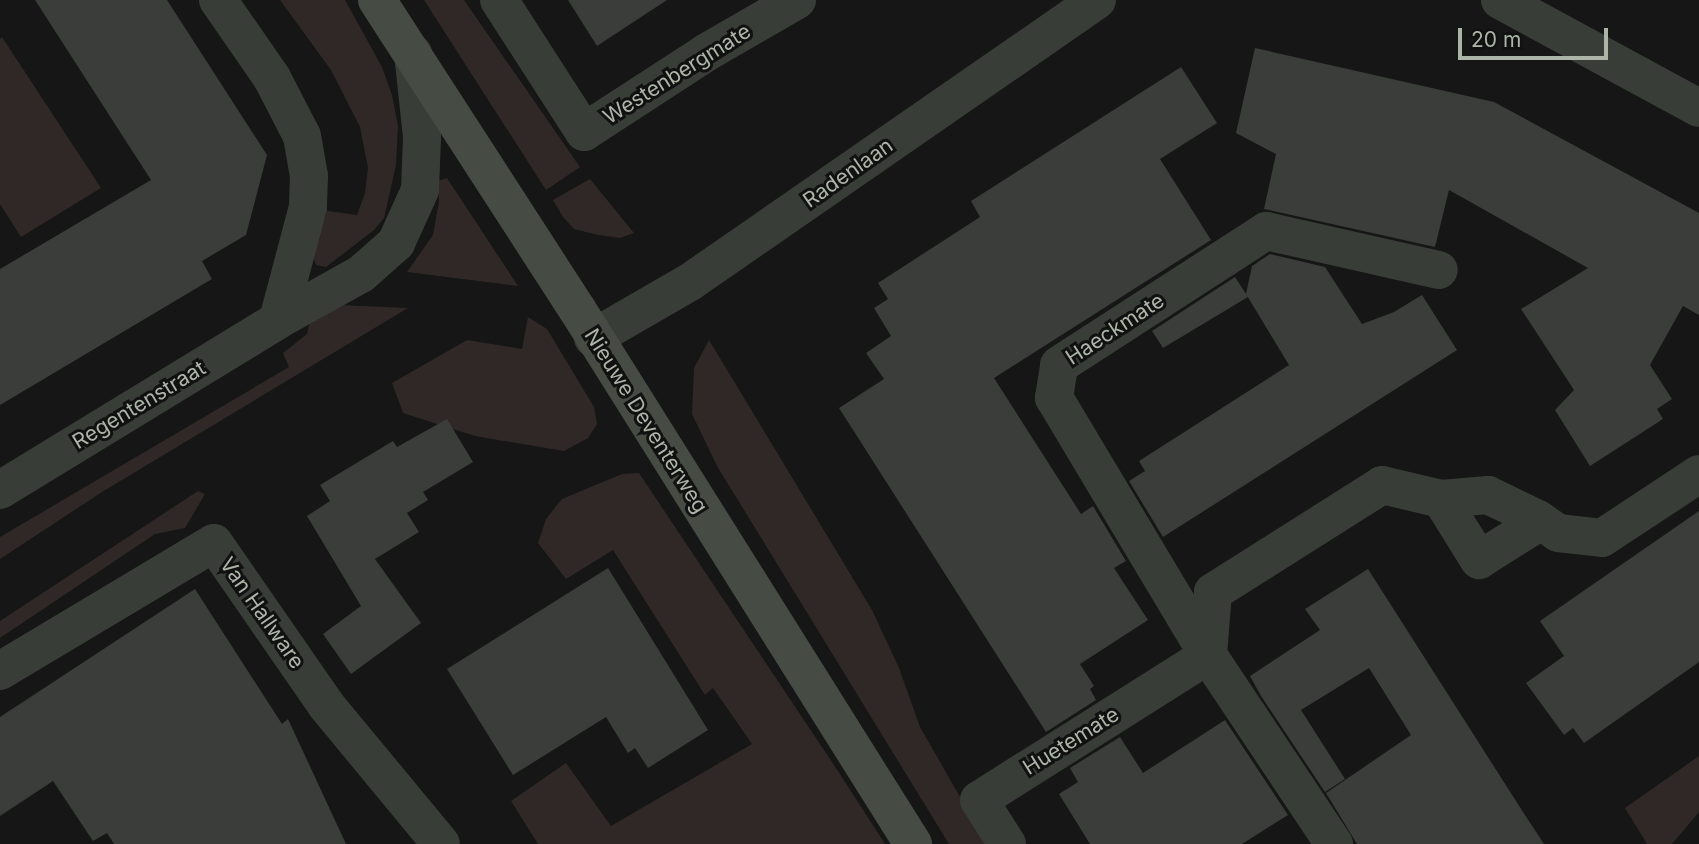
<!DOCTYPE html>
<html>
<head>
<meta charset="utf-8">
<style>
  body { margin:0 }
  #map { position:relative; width:1699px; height:844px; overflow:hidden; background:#151615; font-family:Inter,sans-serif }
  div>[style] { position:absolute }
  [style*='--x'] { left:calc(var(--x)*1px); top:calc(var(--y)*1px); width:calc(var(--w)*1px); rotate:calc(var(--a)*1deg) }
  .green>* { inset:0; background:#302827 }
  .building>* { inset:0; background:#3a3d3a }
  .minor>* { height:38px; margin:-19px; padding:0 19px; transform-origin:19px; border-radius:19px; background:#393d38 }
  .secondary>* { height:38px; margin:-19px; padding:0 19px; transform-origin:19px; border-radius:19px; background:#464b44 }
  span { translate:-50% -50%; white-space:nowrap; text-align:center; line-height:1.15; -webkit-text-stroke:6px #101110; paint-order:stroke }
  .street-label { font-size:21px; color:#acb5a8 }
  .scale { position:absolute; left:1458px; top:28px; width:150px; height:32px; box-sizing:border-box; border:4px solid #acb5a8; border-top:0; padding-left:9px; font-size:21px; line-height:24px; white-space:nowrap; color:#acb5a8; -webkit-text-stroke:5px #101110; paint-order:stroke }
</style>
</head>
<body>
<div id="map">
  <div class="green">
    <div style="clip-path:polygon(280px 0,345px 0,382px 67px,392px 95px,398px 126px,396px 165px,384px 218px,374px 230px,326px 267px,316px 265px,313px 255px,327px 211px,357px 215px,365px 193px,368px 168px,360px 127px,331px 70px)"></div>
    <div style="clip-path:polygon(424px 0,464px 0,580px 167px,546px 190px)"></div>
    <div style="clip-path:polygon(2px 37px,101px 188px,21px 237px,0 204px,0 39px)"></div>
    <div style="clip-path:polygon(447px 178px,518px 286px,407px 272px,433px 235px,439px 201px,438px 181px)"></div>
    <div style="clip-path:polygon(590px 179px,634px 233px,620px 238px,598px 235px,574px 229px,563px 217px,553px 200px)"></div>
    <div style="clip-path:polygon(339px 305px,408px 308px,102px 492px,0 559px,0 537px,289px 367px,283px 353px,307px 334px,311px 316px)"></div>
    <div style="clip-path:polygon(528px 317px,547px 329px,594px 407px,597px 424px,588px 438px,564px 451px,475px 436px,403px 413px,392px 383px,467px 340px,522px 349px)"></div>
    <div style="clip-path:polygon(709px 340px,872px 610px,899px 668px,920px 727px,987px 844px,949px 844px,717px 466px,692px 414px,694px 368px)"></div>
    <div style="clip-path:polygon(639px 473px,838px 771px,885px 844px,538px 844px,511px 801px,566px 763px,611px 826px,752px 744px,713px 688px,705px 695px,613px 550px,566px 579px,538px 543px,546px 519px,562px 499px,622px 474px)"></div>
    <div style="clip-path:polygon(198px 491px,205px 494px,185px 528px,155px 534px,0 638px,0 621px)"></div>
    <div style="clip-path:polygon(1699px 756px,1699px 812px,1672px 844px,1647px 844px,1625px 808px)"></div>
  </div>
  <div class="building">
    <div style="clip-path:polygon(35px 0,167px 0,267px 155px,246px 235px,202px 261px,212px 279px,0 405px,0 269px,151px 180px)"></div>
    <div style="clip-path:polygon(568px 0,667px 0,597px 46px)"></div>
    <div style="clip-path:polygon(1255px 48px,1494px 102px,1699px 213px,1699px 315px,1683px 306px,1650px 365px,1672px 399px,1657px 409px,1663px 419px,1590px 466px,1555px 410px,1574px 390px,1521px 309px,1588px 268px,1449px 190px,1435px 247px,1264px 209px,1276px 154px,1236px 133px)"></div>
    <div style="clip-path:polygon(1181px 67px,1217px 123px,1160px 159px,1211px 240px,994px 378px,1081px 514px,1093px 506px,1126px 561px,1114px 568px,1148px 620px,1080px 664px,1094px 686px,1090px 689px,1096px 700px,1046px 732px,839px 408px,884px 379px,866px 353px,891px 336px,874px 308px,888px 299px,878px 283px,980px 217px,971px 201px)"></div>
    <div style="clip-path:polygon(1270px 254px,1325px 267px,1362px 324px,1394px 312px,1422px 295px,1457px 350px,1163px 537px,1129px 481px,1145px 471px,1139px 461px,1289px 365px,1246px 294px,1252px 266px)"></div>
    <div style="clip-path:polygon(1235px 277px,1248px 297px,1163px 348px,1152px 331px)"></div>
    <div style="clip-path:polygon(447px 419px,473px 462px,423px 492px,428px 500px,407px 513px,419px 532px,375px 559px,421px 623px,351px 674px,323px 634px,361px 606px,307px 516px,330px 501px,320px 485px,393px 441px,397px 447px)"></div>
    <div style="clip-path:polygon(1699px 511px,1699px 662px,1584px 743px,1573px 728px,1564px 735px,1526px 683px,1564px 656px,1540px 621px)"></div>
    <div style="clip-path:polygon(608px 568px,708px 730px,648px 768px,635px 748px,628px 753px,606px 717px,513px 775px,447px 669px)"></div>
    <div style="clip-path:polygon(1368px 569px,1523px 812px,1544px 844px,1357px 844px,1326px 793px,1411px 735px,1369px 668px,1301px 710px,1345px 779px,1325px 792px,1261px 696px,1250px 676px,1320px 630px,1305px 609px)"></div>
    <div style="clip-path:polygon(195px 589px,282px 724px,288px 719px,346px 844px,114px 844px,107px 833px,93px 841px,53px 781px,0 816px,0 717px)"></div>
    <div style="clip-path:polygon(1225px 720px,1288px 815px,1242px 844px,1090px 844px,1059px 794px,1078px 782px,1070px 768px,1120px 737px,1143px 773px)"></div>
  </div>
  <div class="minor">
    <div style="--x:218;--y:0;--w:95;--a:55.3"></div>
    <div style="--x:272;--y:78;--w:65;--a:62.7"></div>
    <div style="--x:302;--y:136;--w:41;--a:80.1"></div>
    <div style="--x:309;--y:176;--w:31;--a:92"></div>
    <div style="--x:308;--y:207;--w:117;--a:104.9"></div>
    <div style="--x:499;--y:0;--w:157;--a:57.2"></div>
    <div style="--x:584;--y:132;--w:147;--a:-33"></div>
    <div style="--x:707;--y:52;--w:104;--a:-30"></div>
    <div style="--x:1500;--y:0;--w:226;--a:28.5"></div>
    <div style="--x:593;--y:338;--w:112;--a:-30"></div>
    <div style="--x:690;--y:282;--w:495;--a:-34.7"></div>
    <div style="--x:0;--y:490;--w:326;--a:-31.4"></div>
    <div style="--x:278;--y:320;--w:95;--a:-29"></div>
    <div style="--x:361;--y:274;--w:47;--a:-41.5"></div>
    <div style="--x:396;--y:243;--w:58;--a:-65.6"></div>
    <div style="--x:420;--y:190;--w:53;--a:-87.8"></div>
    <div style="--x:422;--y:137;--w:84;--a:-96.1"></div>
    <div style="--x:1441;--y:499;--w:72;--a:58.1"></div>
    <div style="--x:1479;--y:560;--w:73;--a:-32.2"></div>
    <div style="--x:1208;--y:655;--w:63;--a:-85.5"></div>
    <div style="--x:1213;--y:592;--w:200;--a:-32.3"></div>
    <div style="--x:1382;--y:485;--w:61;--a:13.3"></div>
    <div style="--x:1441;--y:499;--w:47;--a:-4.9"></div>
    <div style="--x:1488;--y:495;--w:55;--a:25.6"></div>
    <div style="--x:1538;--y:519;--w:24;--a:35"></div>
    <div style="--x:1558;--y:533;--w:44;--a:6.5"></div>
    <div style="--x:1602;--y:538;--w:116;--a:-33.4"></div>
    <div style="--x:0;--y:671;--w:249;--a:-30.9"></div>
    <div style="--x:214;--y:543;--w:197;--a:55.3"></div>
    <div style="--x:326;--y:705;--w:180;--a:50.4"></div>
    <div style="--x:1007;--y:844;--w:52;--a:-122.5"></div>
    <div style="--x:979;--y:800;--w:271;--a:-32.3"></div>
    <div style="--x:1334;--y:844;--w:227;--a:-123.7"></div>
    <div style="--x:1208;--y:655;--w:300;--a:-120.9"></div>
    <div style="--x:1054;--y:398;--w:33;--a:-81"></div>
    <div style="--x:1059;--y:365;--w:247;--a:-32.9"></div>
    <div style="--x:1266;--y:231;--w:177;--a:12.7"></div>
  </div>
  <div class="secondary">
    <div style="--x:377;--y:0;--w:368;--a:57.1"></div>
    <div style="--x:577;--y:309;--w:632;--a:57.87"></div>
  </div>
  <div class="street-label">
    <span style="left:677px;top:74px;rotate:-32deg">Westenbergmate</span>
    <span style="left:848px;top:173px;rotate:-35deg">Radenlaan</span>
    <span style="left:1115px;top:329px;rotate:-33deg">Haeckmate</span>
    <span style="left:139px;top:405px;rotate:-31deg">Regentenstraat</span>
    <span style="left:646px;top:421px;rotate:58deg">Nieuwe Deventerweg</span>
    <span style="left:262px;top:613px;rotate:55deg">Van Hallware</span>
    <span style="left:1071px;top:741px;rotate:-32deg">Huetemate</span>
  </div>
  <div class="scale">20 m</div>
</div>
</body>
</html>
